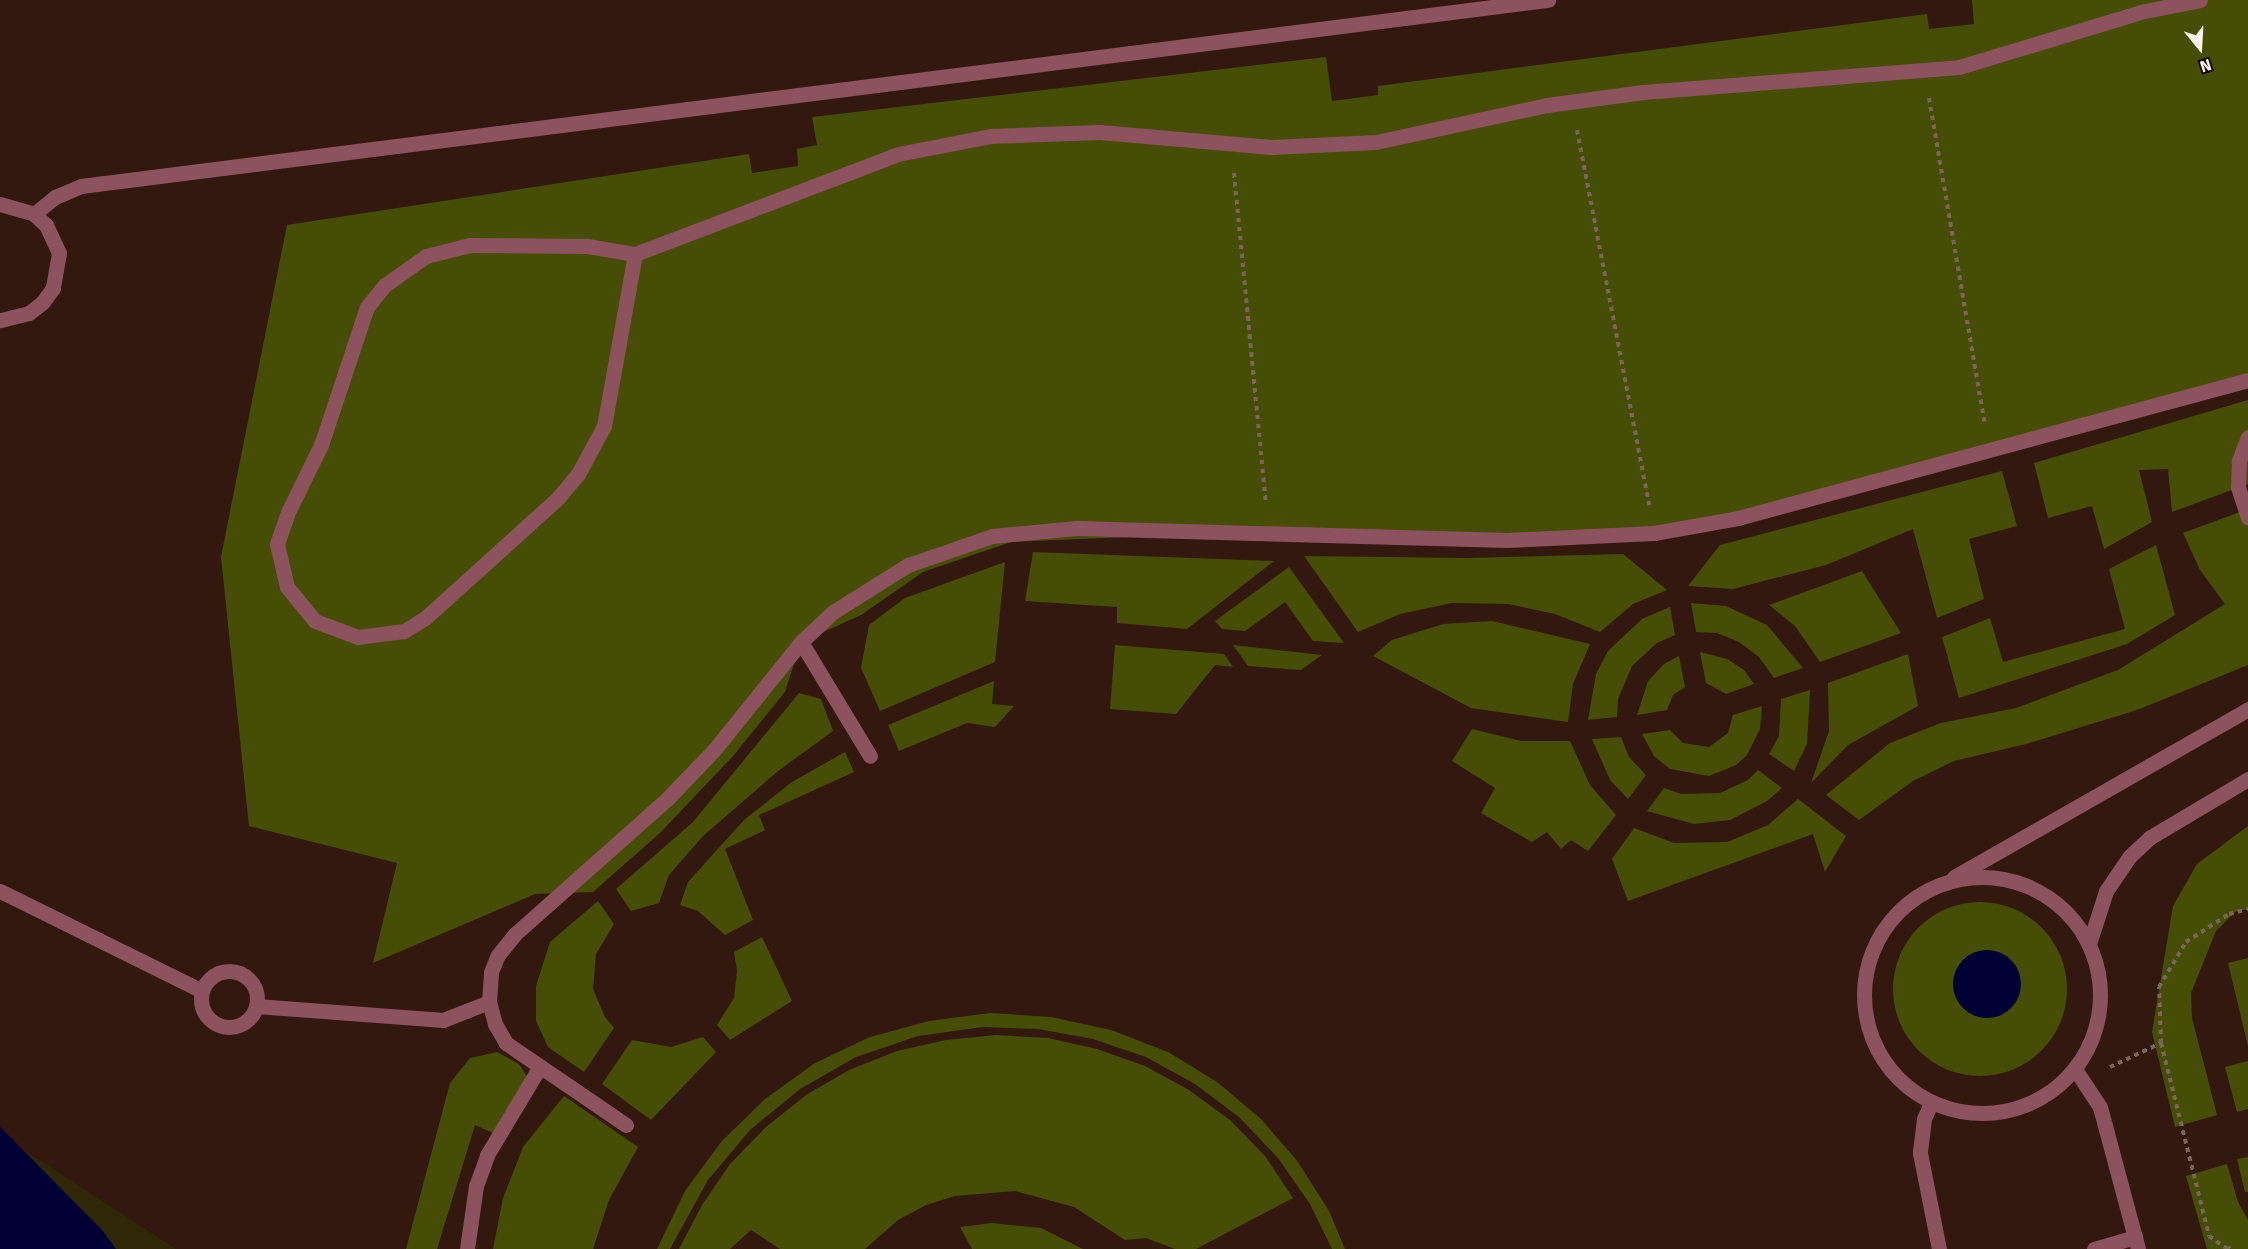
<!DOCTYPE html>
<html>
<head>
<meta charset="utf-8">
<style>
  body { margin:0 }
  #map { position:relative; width:2248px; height:1249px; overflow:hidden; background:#32180e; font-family:"Fira Sans",sans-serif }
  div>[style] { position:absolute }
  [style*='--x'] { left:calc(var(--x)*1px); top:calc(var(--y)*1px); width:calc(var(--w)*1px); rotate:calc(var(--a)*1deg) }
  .green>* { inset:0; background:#464e05 }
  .round { border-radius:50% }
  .sand>* { inset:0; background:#2f2705 }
  .water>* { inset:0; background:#000037 }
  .path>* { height:4px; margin-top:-2px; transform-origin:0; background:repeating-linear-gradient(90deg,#7a655d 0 4.5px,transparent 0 9px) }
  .service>* { height:15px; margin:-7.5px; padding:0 7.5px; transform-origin:7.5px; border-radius:7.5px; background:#8c525e }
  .service>.ring { margin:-7.5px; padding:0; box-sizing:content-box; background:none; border:15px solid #8c525e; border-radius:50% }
  span { translate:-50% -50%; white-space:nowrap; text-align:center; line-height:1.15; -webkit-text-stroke:4.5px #120704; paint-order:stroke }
  .north { position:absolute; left:2170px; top:18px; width:60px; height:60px; -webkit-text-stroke:4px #120704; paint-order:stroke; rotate:162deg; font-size:16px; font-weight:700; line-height:24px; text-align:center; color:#fef2ee }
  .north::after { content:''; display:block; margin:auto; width:21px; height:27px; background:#fef2ee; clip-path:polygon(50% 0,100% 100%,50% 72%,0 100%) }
</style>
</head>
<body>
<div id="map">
  <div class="green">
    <div style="clip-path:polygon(1972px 0,2248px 0,2248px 384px,1789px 512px,1670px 536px,1470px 544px,1269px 531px,1011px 542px,923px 572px,861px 615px,801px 642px,785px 692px,733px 756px,661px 832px,593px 892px,535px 894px,373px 963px,397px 863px,249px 826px,221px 557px,287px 225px,749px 154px,752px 173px,798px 166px,797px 149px,817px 145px,812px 117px,1326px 57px,1332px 101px,1378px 95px,1378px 86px,1927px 14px,1929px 29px,1974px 24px)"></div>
    <div style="clip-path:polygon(2248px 400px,2248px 484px,2172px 512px,2168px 469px,2139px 470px,2152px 522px,2104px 549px,2092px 506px,2048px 518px,2034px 463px)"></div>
    <div style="clip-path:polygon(2002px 471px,2017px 526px,1969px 539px,1984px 599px,1937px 618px,1913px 529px,1826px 565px,1733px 589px,1688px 586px,1720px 545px)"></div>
    <div style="clip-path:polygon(2248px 509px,2248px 665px,2137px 710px,2026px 744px,1954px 761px,1913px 781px,1859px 820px,1826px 795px,1890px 743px,1941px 723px,2016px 708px,2118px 670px,2225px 604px,2200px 570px,2183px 533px)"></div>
    <div style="clip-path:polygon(2156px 545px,2175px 615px,2127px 644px,1959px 698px,1942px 637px,1990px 618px,2003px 662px,2125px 629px,2109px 569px)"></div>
    <div style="clip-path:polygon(1033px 552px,1274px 561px,1187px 629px,1117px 623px,1117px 607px,1025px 601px)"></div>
    <div style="clip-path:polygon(1623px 554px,1667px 590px,1633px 604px,1600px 632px,1555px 614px,1508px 604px,1452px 603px,1400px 614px,1358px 632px,1304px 556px,1468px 558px)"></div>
    <div style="clip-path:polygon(1005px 562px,995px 662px,880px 711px,861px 668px,869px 625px,905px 598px)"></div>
    <div style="clip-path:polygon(1289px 567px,1344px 643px,1313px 641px,1285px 602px,1245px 631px,1222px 629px,1215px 621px)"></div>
    <div style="clip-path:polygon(1862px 571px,1901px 633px,1820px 662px,1795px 626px,1769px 605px)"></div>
    <div style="clip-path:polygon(1691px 603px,1726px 606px,1767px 625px,1803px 668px,1774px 678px,1759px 657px,1739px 642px,1717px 633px,1696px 632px)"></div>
    <div style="clip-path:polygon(1670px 607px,1675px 635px,1657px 643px,1632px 666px,1618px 699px,1617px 717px,1588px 720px,1596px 674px,1608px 651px,1642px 619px)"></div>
    <div style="clip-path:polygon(1492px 621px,1590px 644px,1573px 684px,1568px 722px,1471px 708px,1373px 656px,1392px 640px,1443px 624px)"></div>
    <div style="clip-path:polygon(1115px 645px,1224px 654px,1233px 667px,1215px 665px,1176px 714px,1110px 709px)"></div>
    <div style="clip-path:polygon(1233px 645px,1322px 655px,1301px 670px,1248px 666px)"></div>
    <div style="clip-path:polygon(1700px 652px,1727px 659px,1744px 670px,1754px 684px,1726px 694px,1706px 683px)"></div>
    <div style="clip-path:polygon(1908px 654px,1918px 706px,1848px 745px,1811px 783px,1829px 731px,1828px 683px)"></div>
    <div style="clip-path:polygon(1679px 656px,1685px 687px,1673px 695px,1667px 710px,1637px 715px,1648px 681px,1664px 664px)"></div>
    <div style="clip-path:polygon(994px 681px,992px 704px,1014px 706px,995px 727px,967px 723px,899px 751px,888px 725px)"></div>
    <div style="clip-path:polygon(1810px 690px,1807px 744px,1794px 771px,1769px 754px,1779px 736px,1781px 699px)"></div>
    <div style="clip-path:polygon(799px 693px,821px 699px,833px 731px,778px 771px,703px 836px,669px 875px,659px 903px,631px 911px,616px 889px,693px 822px)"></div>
    <div style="clip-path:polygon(1762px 706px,1760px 729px,1747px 755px,1736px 765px,1709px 776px,1670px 769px,1654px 756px,1642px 734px,1670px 730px,1683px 743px,1709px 747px,1728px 733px,1733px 715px)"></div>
    <div style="clip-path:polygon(1472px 729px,1521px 741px,1570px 741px,1590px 785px,1616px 815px,1588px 851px,1571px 840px,1561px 849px,1547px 832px,1532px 842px,1481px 813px,1495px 788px,1452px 761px)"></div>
    <div style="clip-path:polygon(1621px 737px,1629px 757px,1646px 775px,1628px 799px,1610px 780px,1592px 739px)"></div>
    <div style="clip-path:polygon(845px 752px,854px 772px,759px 815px,765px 830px,725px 849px,753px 920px,725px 935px,698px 911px,680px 905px,688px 882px,744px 820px,792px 782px)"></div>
    <div style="clip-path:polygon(1758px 770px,1782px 788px,1767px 801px,1730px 820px,1694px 824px,1647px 811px,1664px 788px,1681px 794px,1720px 793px,1748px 780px)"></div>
    <div style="clip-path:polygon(1798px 799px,1846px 836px,1825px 872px,1813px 834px,1628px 901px,1612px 859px,1634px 828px,1674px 843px,1727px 842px,1768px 825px)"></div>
    <div style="clip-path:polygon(2248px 826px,2248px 909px,2235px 912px,2216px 931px,2191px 993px,2192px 1018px,2217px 1115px,2175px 1127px,2152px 1032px,2173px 906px,2197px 864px)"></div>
    <div style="clip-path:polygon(598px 901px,614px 924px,596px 954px,593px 989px,605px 1017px,614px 1028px,584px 1072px,548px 1047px,536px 1021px,536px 986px,550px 942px)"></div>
    <div class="round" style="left:1893px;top:902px;width:174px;height:174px"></div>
    <div style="clip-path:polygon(762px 937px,792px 1001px,730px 1040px,717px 1025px,734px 998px,737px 971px,734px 952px)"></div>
    <div style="clip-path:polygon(2248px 958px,2248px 1046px,2228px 963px)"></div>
    <div style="clip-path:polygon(990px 1013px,1051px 1017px,1111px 1030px,1168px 1052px,1217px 1082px,1261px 1119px,1298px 1162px,1329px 1211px,1345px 1249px,1332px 1249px,1310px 1204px,1278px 1158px,1239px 1117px,1195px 1084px,1146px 1057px,1093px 1039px,1038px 1029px,983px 1027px,918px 1036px,856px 1057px,800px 1089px,750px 1130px,708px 1180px,670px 1249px,657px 1249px,685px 1191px,721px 1142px,765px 1099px,815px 1063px,870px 1037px,929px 1021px)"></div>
    <div style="clip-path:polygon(996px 1035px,1048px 1038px,1097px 1049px,1145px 1066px,1189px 1090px,1230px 1120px,1265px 1156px,1293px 1198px,1196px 1249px,1175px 1249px,1146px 1238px,1125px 1240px,1074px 1207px,1015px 1191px,955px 1196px,926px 1205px,898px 1220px,865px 1249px,780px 1249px,751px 1230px,730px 1249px,679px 1249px,702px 1205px,730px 1164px,766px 1127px,806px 1095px,849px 1070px,897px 1051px,946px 1040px)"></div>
    <div style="clip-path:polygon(703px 1037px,716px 1052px,651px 1120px,602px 1084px,632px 1040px,671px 1047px)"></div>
    <div style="clip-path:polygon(497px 1052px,519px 1064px,533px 1086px,502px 1137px,475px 1125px,437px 1249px,406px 1249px,450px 1083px,470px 1058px)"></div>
    <div style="clip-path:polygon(2248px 1061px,2248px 1109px,2237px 1112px,2225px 1067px)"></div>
    <div style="clip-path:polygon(564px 1096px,638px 1147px,609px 1200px,593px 1249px,493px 1249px,503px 1198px,523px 1147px)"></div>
    <div style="clip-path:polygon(2248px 1157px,2248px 1192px,2245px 1192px,2237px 1159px)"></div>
    <div style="clip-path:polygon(2227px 1164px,2238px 1202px,2248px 1220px,2248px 1249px,2207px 1249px,2186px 1176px)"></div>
    <div style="clip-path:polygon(992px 1223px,1041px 1228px,1083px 1249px,972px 1249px,960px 1227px)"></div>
  </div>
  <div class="sand">
    <div style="clip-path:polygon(23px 1149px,176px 1249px,116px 1249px)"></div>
  </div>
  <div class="water">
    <div class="round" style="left:1953px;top:950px;width:68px;height:68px"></div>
    <div style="clip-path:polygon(0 1127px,102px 1230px,116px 1249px,0 1249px)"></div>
  </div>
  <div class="path">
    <div style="--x:1929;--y:98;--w:328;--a:80.3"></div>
    <div style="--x:1577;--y:130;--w:382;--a:79.1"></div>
    <div style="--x:1234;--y:173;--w:332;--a:84.5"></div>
    <div style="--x:2161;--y:1043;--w:199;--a:76"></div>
    <div style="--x:2209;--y:1236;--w:21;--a:35"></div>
    <div style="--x:2226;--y:1248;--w:9;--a:6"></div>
    <div style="--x:2110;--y:1067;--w:56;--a:-25.2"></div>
    <div style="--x:2161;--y:1043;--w:56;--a:-92"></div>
    <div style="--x:2159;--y:987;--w:52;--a:-59"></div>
    <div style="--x:2186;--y:942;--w:51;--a:-33.1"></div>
    <div style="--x:2229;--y:914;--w:20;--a:-15"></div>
  </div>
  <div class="service">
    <div style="--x:0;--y:204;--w:35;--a:16"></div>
    <div style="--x:34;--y:214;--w:16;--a:43"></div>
    <div style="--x:46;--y:225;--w:31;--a:65"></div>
    <div style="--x:59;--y:253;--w:36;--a:100"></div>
    <div style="--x:53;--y:288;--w:17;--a:126"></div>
    <div style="--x:43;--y:302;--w:18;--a:142"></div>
    <div style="--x:29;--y:313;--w:30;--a:166"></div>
    <div style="--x:34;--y:214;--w:27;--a:-39"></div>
    <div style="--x:55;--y:197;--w:28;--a:-23"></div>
    <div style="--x:81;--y:186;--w:1479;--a:-7.23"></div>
    <div style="--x:635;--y:254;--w:175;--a:100.2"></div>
    <div style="--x:604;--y:426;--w:55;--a:118.4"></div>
    <div style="--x:578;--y:474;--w:31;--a:130"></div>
    <div style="--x:558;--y:498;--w:179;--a:137.9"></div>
    <div style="--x:425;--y:618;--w:25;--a:148"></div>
    <div style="--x:404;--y:631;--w:46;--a:172.6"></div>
    <div style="--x:358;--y:637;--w:46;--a:-159.6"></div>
    <div style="--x:315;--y:621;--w:44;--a:-129.5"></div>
    <div style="--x:287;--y:587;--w:44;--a:-103.1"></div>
    <div style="--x:277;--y:544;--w:36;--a:-71"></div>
    <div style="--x:289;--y:510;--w:72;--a:-63.8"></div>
    <div style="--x:321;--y:445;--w:145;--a:-71.6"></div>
    <div style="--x:367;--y:307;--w:28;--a:-51"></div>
    <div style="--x:385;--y:285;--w:50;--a:-35.3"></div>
    <div style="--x:426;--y:256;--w:45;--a:-14"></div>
    <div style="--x:470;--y:245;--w:117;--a:0.5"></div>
    <div style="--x:587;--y:246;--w:49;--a:9.5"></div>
    <div style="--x:635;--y:254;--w:281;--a:-20.8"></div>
    <div style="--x:898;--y:154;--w:95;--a:-11"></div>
    <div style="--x:991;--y:136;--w:109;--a:-2.1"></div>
    <div style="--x:1100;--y:132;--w:172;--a:5"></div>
    <div style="--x:1271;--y:147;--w:105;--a:-2.7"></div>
    <div style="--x:1376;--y:142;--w:175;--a:-12.2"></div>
    <div style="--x:1547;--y:105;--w:97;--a:-7.7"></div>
    <div style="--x:1643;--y:92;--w:317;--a:-4.5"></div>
    <div style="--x:1959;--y:67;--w:194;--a:-16.8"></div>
    <div style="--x:2145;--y:11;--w:56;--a:-11.3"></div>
    <div style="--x:2248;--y:437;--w:26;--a:111"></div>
    <div style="--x:2239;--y:461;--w:26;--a:92"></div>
    <div style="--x:2238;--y:487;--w:32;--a:72"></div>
    <div style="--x:801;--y:642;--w:133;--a:58.8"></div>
    <div class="ring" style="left:1864px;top:877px;width:221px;height:221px"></div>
    <div style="--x:1954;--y:877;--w:339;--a:-29.7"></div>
    <div style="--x:0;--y:891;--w:225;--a:26.3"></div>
    <div style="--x:2089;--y:944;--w:56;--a:-72.2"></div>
    <div style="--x:2106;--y:891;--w:42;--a:-55.6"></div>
    <div style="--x:2130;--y:856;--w:26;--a:-43"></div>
    <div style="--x:2149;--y:838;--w:115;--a:-30.8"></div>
    <div class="ring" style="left:201px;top:971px;width:41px;height:41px"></div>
    <div style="--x:256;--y:1006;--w:188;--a:4.3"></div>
    <div style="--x:443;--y:1020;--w:49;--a:-21.4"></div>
    <div style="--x:2075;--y:1069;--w:45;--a:56.7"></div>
    <div style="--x:2100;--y:1107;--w:147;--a:75"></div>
    <div style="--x:1931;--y:1103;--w:17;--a:114"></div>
    <div style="--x:1924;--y:1119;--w:34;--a:97"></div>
    <div style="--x:1920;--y:1153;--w:98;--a:78.8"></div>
    <div style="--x:626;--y:1125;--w:145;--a:-145.7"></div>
    <div style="--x:506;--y:1043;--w:22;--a:-120"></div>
    <div style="--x:495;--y:1024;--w:23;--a:-105"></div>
    <div style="--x:489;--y:1002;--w:30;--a:-86"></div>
    <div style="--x:491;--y:972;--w:18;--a:-68"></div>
    <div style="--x:498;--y:955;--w:27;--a:-51"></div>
    <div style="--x:515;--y:934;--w:205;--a:-41.6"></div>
    <div style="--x:668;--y:798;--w:66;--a:-46.2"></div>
    <div style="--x:714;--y:750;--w:139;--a:-51.1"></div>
    <div style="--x:801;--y:642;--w:44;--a:-43.2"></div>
    <div style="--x:833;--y:612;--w:89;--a:-32.1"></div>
    <div style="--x:908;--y:565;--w:89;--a:-19"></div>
    <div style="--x:992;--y:536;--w:85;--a:-5.4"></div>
    <div style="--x:1077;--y:528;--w:430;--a:1.6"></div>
    <div style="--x:1507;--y:540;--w:147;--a:-2.7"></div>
    <div style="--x:1654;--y:533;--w:85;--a:-10.1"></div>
    <div style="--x:1738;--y:518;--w:528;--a:-15.14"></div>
    <div style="--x:467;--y:1249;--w:64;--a:-81.9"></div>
    <div style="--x:476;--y:1186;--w:33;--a:-70"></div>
    <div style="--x:487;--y:1155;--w:101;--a:-59.1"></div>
    <div style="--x:2094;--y:1249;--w:43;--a:-16.3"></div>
  </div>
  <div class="north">N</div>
</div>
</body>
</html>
